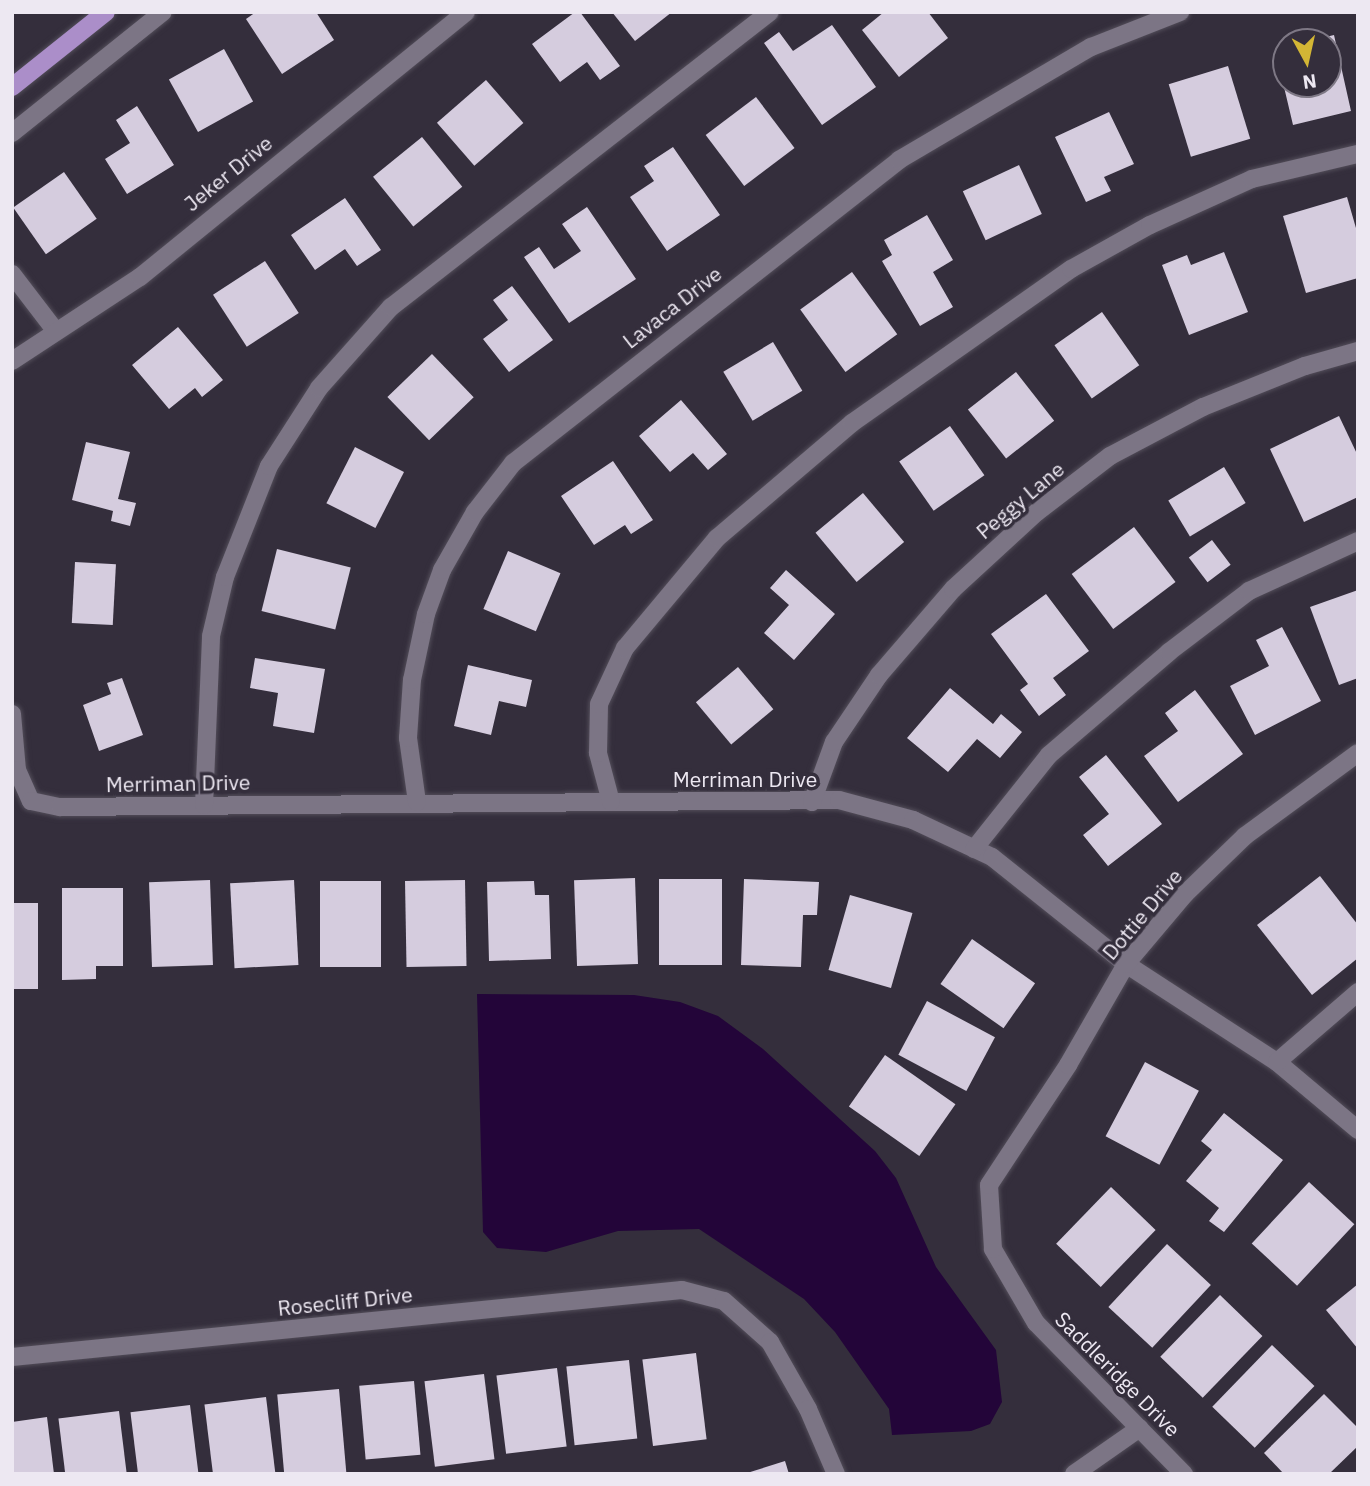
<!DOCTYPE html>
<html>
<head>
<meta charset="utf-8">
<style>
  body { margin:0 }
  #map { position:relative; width:1370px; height:1486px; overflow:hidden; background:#342e3c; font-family:"IBM Plex Sans",sans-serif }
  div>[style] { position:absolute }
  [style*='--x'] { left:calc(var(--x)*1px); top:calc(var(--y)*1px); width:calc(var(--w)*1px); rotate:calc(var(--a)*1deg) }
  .water>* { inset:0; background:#230539 }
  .building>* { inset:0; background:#d5ccde; transform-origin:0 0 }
  .roads { filter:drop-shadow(0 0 2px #524d59) drop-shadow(0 0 2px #524d59) }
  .minor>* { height:18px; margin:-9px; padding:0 9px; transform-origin:9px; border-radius:9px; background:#7c7585 }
  .major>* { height:18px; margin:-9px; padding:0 9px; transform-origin:9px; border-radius:9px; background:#ab8ec9 }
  span { translate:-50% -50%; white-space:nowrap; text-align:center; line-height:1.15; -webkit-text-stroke:7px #342e3c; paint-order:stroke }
  .street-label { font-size:21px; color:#ede8f2 }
  .frame { position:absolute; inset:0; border:14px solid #ede8f2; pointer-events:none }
  .north { position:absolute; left:1272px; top:28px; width:70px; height:70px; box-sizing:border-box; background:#342e3c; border:2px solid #7e7885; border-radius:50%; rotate:172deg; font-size:19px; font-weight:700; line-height:28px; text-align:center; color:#ede8f2 }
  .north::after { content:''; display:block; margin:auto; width:24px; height:32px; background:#d3b635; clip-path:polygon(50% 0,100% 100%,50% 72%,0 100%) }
</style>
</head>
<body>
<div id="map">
  <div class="water">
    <div style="clip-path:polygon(477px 994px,634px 995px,680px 1002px,718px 1016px,763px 1049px,875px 1151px,896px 1178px,936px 1267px,996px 1350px,1002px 1402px,990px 1424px,971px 1431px,892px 1435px,889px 1409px,835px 1332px,804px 1299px,699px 1229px,618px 1231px,546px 1252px,497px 1248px,483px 1232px)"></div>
  </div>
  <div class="building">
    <div style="clip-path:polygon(256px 12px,316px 12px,334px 40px,282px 74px,246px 19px)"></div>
    <div style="clip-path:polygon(575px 12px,580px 12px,620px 66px,600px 80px,587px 62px,560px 82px,532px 44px)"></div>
    <div style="clip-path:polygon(612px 12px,672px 12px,635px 41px)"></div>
    <div style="clip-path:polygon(884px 12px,928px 12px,948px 38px,899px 77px,862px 30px)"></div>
    <div style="clip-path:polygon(832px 25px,876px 87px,822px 125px,764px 43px,779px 32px,793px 51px)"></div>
    <div style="clip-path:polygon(1334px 35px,1351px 111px,1293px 125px,1275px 49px,1286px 46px,1286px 84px,1328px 84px,1328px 42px,1309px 41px)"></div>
    <div style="left:224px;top:49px;width:60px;height:63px;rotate:61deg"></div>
    <div style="left:1228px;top:66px;width:76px;height:62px;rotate:73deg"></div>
    <div style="left:486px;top:80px;width:57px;height:65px;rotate:49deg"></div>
    <div style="left:756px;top:97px;width:64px;height:63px;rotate:53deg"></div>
    <div style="clip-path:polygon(137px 106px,174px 165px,127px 194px,105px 159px,130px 143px,116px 120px)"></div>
    <div style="clip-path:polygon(1109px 112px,1134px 164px,1104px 177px,1111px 191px,1086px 202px,1055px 137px)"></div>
    <div style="left:422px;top:137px;width:64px;height:63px;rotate:51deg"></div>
    <div style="clip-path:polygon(673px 147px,720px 215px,667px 251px,630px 197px,654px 181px,644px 166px)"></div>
    <div style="left:1019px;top:165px;width:54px;height:62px;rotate:65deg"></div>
    <div style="left:64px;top:172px;width:57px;height:62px;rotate:55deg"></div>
    <div style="clip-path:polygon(1347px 197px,1358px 235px,1358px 278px,1306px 293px,1283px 216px)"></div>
    <div style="clip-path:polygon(345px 198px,381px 250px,357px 266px,345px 249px,315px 270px,291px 235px)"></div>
    <div style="clip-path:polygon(587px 207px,636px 279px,569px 323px,524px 257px,539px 247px,554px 269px,581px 251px,562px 224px)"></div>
    <div style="clip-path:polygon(927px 215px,953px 260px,933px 272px,953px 307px,920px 326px,882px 261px,892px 255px,884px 240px)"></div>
    <div style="clip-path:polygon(1224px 252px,1248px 312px,1189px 335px,1162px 265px,1187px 255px,1191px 265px)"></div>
    <div style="left:265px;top:261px;width:62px;height:62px;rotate:57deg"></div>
    <div style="left:852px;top:272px;width:77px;height:64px;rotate:54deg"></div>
    <div style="clip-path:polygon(512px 286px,553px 340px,509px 372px,483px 339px,508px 320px,493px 300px)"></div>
    <div style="left:1102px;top:312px;width:65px;height:58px;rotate:55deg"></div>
    <div style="clip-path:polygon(178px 327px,223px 380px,202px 397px,195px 388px,169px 409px,132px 365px)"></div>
    <div style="left:773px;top:342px;width:57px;height:58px;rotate:59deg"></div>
    <div style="left:432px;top:354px;width:60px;height:62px;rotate:46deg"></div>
    <div style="left:1016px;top:372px;width:62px;height:61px;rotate:52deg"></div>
    <div style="clip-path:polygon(681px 400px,727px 454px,708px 470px,693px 453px,670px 472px,639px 436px)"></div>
    <div style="clip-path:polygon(1339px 416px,1358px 456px,1358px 497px,1304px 522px,1270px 449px)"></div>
    <div style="left:950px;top:426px;width:60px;height:62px;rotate:55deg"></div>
    <div style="clip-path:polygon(86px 442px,130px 452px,118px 499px,136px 503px,130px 526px,111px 521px,113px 511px,72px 500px)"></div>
    <div style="left:355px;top:447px;width:55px;height:63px;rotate:27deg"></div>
    <div style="clip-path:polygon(613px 461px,653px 520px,631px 534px,625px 525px,594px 545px,561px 496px)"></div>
    <div style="left:1224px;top:467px;width:42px;height:65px;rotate:59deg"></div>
    <div style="left:863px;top:493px;width:64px;height:62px;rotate:50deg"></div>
    <div style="left:1134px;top:527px;width:69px;height:78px;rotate:53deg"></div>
    <div style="left:1212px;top:540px;width:31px;height:29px;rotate:53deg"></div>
    <div style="left:277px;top:549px;width:76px;height:64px;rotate:14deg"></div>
    <div style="left:508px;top:551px;width:57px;height:63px;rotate:23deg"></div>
    <div style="left:75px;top:562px;width:41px;height:61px;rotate:3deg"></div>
    <div style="clip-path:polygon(786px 570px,835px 614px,794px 660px,764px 633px,789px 605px,770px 588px)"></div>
    <div style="clip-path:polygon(1358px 590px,1358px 678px,1339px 685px,1310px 607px)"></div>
    <div style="clip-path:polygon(1046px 594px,1089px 651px,1053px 678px,1066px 695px,1039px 716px,1020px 690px,1028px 684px,991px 634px)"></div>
    <div style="clip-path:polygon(1282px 627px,1321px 701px,1255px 735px,1230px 686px,1269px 666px,1256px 640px)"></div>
    <div style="clip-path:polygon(255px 658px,325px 669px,314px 733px,273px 726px,278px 693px,250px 688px)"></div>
    <div style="clip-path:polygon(468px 665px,532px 680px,526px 707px,499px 701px,491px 735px,454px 726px)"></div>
    <div style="left:738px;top:667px;width:55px;height:55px;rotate:50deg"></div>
    <div style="clip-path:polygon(122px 678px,143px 735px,99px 751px,83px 705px,111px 694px,107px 683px)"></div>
    <div style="clip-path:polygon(950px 688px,993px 724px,1001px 714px,1022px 732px,1000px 758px,977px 739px,948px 772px,907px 738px)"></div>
    <div style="clip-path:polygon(1195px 690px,1243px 754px,1178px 802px,1144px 756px,1178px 731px,1165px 713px)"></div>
    <div style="clip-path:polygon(1106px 755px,1162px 824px,1108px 866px,1083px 835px,1109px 814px,1079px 777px)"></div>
    <div style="clip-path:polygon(1320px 876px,1358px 925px,1358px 958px,1312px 995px,1257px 925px)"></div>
    <div style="left:635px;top:878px;width:86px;height:61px;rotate:88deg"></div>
    <div style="left:722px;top:879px;width:86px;height:63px;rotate:90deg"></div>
    <div style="clip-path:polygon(744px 879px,819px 882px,817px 915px,803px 915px,801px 967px,741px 965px)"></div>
    <div style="left:210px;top:880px;width:85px;height:61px;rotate:88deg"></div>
    <div style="left:294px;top:880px;width:85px;height:64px;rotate:87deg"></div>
    <div style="left:465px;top:880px;width:86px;height:60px;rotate:89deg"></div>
    <div style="left:320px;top:881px;width:61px;height:86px"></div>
    <div style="clip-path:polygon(534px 881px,535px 895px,549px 895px,551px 959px,489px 961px,487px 882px)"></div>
    <div style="clip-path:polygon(62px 888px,123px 888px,123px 966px,96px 966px,96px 979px,62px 980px)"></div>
    <div style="left:850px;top:895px;width:65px;height:78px;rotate:16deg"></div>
    <div style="left:12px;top:903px;width:26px;height:86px"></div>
    <div style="left:972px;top:939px;width:77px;height:55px;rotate:35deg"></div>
    <div style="left:927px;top:1001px;width:77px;height:61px;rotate:28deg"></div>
    <div style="left:885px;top:1055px;width:86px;height:63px;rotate:35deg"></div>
    <div style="left:1145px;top:1062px;width:61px;height:84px;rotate:28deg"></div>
    <div style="clip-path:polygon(1224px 1113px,1283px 1160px,1224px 1232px,1209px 1221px,1219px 1208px,1186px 1181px,1212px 1150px,1201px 1141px)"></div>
    <div style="left:1309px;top:1182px;width:62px;height:84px;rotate:43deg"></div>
    <div style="left:1111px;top:1187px;width:62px;height:79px;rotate:44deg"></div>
    <div style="left:1167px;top:1244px;width:60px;height:86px;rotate:43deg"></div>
    <div style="clip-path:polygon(1358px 1284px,1358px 1349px,1326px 1310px)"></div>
    <div style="left:1220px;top:1295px;width:59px;height:86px;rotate:44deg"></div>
    <div style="left:1272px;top:1345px;width:59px;height:86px;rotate:44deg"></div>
    <div style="left:696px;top:1353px;width:87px;height:54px;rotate:83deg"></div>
    <div style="left:629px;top:1360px;width:79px;height:63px;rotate:84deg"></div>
    <div style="left:557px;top:1368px;width:79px;height:61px;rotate:83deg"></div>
    <div style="left:484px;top:1374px;width:86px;height:60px;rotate:83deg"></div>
    <div style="left:414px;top:1381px;width:74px;height:55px;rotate:85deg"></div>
    <div style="left:339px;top:1389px;width:85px;height:62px;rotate:85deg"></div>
    <div style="clip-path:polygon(1324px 1394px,1358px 1428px,1358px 1446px,1329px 1474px,1284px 1474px,1264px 1453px)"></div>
    <div style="left:266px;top:1397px;width:78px;height:62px;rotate:83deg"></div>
    <div style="left:190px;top:1405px;width:69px;height:60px;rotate:83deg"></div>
    <div style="left:119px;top:1411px;width:64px;height:61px;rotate:83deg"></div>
    <div style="clip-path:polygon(47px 1417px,54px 1474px,12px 1474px,12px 1422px)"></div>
    <div style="clip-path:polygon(785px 1461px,789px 1474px,747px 1474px,747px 1473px)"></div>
  </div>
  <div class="roads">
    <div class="minor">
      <div style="--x:12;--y:133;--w:193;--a:-38.7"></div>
      <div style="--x:12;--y:274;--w:69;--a:52.6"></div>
      <div style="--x:12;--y:361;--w:153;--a:-33.3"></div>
      <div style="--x:140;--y:277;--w:420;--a:-39.1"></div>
      <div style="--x:12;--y:714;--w:56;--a:84.9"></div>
      <div style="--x:17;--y:770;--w:34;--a:66"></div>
      <div style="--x:31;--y:801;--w:30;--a:12"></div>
      <div style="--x:60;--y:807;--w:779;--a:-0.51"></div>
      <div style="--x:839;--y:800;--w:77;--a:15.1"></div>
      <div style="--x:913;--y:820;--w:87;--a:25.1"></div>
      <div style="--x:992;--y:857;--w:171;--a:38.6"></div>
      <div style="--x:1126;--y:964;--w:180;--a:33"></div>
      <div style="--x:1277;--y:1062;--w:106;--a:40"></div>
      <div style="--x:417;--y:802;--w:65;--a:-98"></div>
      <div style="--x:408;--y:738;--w:58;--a:-86.1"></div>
      <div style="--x:412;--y:680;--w:67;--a:-78"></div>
      <div style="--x:426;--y:614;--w:47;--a:-70"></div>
      <div style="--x:442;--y:570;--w:67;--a:-60.4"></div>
      <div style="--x:475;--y:512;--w:62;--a:-52.2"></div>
      <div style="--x:513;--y:463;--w:491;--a:-38.1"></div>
      <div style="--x:899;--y:160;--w:223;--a:-30.5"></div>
      <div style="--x:1091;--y:47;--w:96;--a:-21.5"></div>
      <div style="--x:611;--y:802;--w:51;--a:-104.9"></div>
      <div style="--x:598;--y:753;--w:49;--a:-88.8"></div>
      <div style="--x:599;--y:704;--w:62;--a:-65.1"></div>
      <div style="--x:625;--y:648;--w:143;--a:-50.1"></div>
      <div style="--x:717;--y:538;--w:177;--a:-40.4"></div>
      <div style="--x:852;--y:423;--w:268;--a:-35.1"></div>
      <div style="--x:1071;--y:269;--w:90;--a:-29.1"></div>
      <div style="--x:1150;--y:225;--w:112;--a:-24.3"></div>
      <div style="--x:1252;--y:179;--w:109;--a:-13.3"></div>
      <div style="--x:812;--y:802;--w:64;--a:-69.9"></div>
      <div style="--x:834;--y:742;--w:81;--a:-56.1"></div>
      <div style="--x:879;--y:675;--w:113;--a:-49.3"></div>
      <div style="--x:953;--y:589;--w:114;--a:-42.5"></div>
      <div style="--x:1037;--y:512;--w:92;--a:-37.5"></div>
      <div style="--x:1110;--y:456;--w:105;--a:-27.8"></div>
      <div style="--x:1203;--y:407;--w:110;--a:-21.9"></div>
      <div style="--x:1305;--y:366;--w:55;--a:-15.8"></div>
      <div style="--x:204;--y:805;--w:169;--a:-87.6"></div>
      <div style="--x:211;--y:636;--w:61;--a:-76.7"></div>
      <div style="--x:225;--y:577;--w:119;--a:-68.4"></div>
      <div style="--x:269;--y:466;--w:93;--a:-57.3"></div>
      <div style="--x:319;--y:388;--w:108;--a:-48.4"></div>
      <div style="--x:391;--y:307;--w:480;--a:-37.9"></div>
      <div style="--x:974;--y:849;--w:120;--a:-51.4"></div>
      <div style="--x:1049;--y:755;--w:158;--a:-40.6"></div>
      <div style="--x:1169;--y:652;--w:101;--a:-37.3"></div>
      <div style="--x:1249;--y:591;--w:120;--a:-24.6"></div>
      <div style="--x:1277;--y:1062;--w:107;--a:-40.8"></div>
      <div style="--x:12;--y:1357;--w:673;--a:-5.71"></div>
      <div style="--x:682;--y:1290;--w:43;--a:14.7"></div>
      <div style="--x:724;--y:1301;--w:62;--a:41.7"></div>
      <div style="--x:770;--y:1342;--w:77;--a:60.4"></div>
      <div style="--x:808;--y:1409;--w:71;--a:66.7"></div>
      <div style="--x:1074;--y:1474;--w:80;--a:-34.9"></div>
      <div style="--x:1184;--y:1474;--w:211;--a:-134.4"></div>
      <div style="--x:1036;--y:1323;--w:86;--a:-120.2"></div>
      <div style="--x:993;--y:1249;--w:64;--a:-93.6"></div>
      <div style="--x:989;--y:1185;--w:144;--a:-56.6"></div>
      <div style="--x:1068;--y:1065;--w:116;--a:-60.1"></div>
      <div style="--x:1126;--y:964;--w:92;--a:-49.9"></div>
      <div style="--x:1185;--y:894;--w:83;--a:-44"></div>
      <div style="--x:1245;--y:836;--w:140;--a:-36.3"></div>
    </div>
    <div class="major">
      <div style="--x:12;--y:87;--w:120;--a:-38.6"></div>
    </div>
  </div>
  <div class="street-label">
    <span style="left:228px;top:173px;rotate:-39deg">Jeker Drive</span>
    <span style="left:672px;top:307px;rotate:-38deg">Lavaca Drive</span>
    <span style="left:1020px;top:500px;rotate:-40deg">Peggy Lane</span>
    <span style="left:745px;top:779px">Merriman Drive</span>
    <span style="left:178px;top:783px;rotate:-1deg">Merriman Drive</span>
    <span style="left:1142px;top:914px;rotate:-50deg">Dottie Drive</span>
    <span style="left:345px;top:1301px;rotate:-6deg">Rosecliff Drive</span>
    <span style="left:1118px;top:1374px;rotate:45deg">Saddleridge Drive</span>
  </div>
  <div class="frame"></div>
  <div class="north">N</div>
</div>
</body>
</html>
